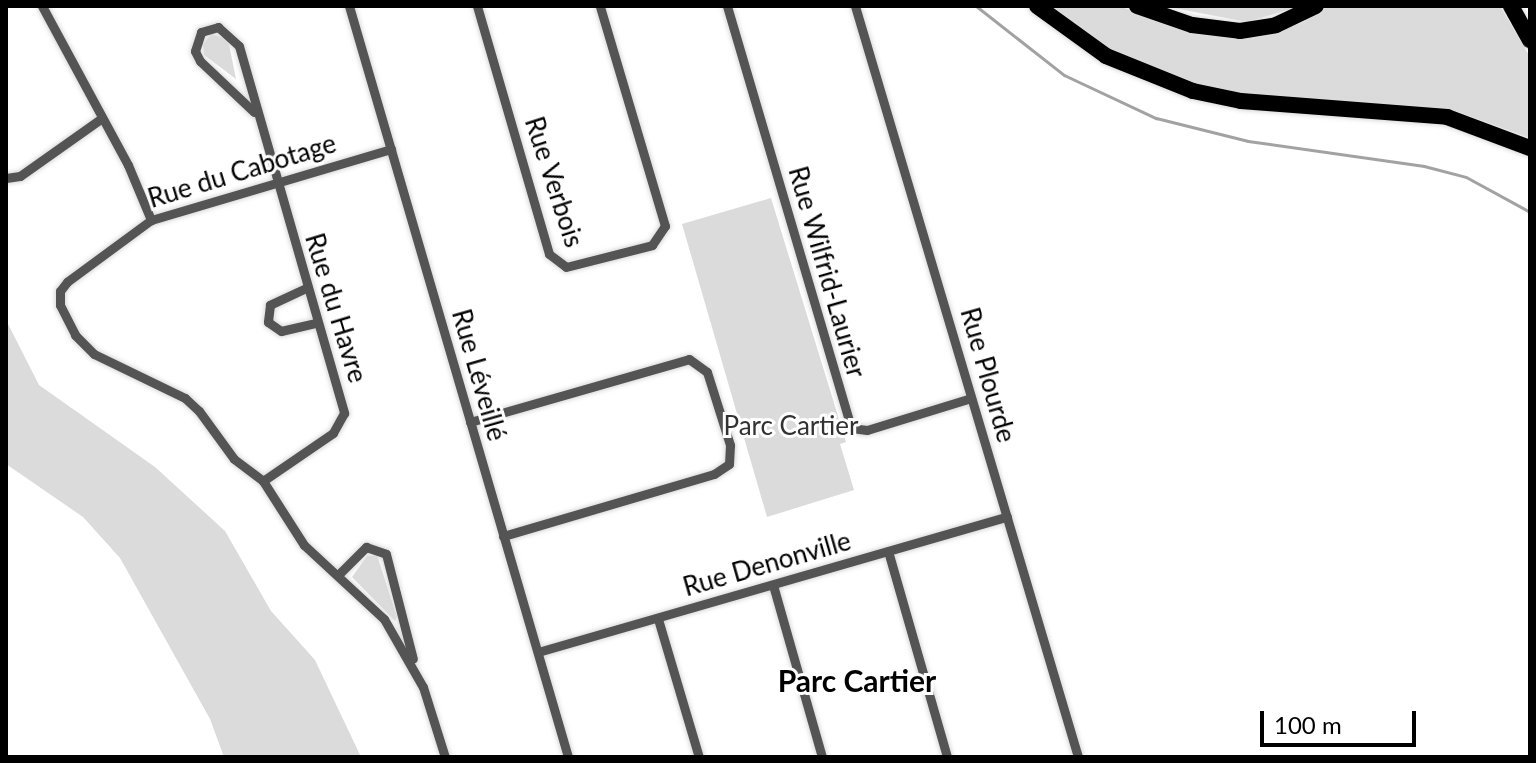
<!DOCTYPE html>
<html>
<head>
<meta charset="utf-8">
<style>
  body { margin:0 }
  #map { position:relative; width:1536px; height:763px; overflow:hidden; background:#fff; font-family:Lato,sans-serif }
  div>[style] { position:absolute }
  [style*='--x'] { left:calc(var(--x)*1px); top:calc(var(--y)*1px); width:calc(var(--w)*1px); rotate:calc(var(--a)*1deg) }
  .green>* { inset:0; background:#dbdbdb }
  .stream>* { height:3px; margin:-1.5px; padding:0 1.5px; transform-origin:1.5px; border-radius:1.5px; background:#a2a2a2 }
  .roads { filter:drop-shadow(0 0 2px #dbdbdb) drop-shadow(0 0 2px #dbdbdb) }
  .minor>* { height:9px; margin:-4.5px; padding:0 4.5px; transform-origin:4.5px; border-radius:4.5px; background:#545454 }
  .motorway>* { height:16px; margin:-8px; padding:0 8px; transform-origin:8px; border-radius:8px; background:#000 }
  span { translate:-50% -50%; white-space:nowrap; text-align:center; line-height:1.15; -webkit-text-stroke:6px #fff; paint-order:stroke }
  .street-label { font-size:26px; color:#000 }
  .park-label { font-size:26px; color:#323232 }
  .quarter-label { font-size:30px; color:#000; font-weight:700 }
  .frame { position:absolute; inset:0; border:8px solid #000; pointer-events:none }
  .scale { position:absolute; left:1260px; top:711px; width:156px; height:36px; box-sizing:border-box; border:4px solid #000; border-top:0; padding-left:10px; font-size:24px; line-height:28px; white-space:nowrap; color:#000; -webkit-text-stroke:6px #fff; paint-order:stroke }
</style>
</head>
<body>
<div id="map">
  <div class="green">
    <div style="clip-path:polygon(1049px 6px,1120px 6px,1139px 14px,1264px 35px,1304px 22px,1327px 6px,1500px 6px,1530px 57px,1530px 138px,1458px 112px,1256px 96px,1186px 82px,1118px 54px)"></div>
    <div style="clip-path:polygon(1163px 6px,1301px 6px,1247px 22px)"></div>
    <div style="clip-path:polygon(211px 34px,228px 39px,236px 79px,204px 55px,203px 44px)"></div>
    <div style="clip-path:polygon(771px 198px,846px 442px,840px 444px,854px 490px,767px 517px,682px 224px)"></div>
    <div style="clip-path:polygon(6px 320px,39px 385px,155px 467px,225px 531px,271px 611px,315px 660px,361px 757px,224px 757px,210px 719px,120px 558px,83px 517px,6px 464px)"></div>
    <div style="clip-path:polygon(377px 555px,397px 617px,395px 621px,352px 577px,367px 556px)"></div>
  </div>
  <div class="stream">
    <div style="--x:976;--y:6;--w:112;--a:38.1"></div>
    <div style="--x:1064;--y:75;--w:102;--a:25.1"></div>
    <div style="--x:1156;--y:118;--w:95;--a:14"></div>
    <div style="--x:1248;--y:141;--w:178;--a:8.1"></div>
    <div style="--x:1424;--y:166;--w:43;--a:14.7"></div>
    <div style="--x:1466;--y:177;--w:73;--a:28.7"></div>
  </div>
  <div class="roads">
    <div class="minor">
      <div style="--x:42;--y:6;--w:181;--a:61.6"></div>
      <div style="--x:128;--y:165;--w:60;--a:67.3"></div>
      <div style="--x:349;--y:6;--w:782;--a:73.74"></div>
      <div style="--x:477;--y:6;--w:258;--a:73.8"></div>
      <div style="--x:549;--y:254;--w:21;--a:37"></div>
      <div style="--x:566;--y:267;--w:89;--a:-14.3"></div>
      <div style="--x:652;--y:245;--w:23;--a:-56"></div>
      <div style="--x:665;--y:226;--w:229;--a:-106.5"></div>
      <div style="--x:727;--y:6;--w:440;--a:73.6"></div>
      <div style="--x:851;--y:428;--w:16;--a:7"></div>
      <div style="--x:867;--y:430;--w:109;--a:-17.1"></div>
      <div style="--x:855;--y:6;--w:783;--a:73.46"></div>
      <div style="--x:254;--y:112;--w:74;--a:-136.6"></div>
      <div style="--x:200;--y:61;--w:11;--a:-117"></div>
      <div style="--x:195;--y:51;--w:20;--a:-72"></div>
      <div style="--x:201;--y:32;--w:18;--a:-16"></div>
      <div style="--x:218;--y:27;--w:28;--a:42"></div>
      <div style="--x:239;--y:46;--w:382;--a:74"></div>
      <div style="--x:344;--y:413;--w:23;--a:119"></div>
      <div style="--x:333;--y:433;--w:85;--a:145.6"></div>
      <div style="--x:391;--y:149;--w:250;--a:163.5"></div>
      <div style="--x:151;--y:220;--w:104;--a:143.6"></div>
      <div style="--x:67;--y:282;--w:11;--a:128"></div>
      <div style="--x:60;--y:291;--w:14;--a:90"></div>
      <div style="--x:60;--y:305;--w:34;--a:63"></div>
      <div style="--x:75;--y:335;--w:27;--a:45"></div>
      <div style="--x:94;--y:354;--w:101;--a:25.8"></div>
      <div style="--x:185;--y:398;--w:19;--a:43"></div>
      <div style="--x:199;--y:411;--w:59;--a:53.9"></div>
      <div style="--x:234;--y:459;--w:36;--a:37"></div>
      <div style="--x:263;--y:481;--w:76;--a:57.4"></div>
      <div style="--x:304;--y:545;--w:109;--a:42.8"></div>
      <div style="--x:384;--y:619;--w:78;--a:60.2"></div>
      <div style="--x:423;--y:687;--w:73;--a:72.6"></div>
      <div style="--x:6;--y:178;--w:14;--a:-8"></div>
      <div style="--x:20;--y:176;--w:100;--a:-35.3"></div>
      <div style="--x:306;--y:288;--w:40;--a:155"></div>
      <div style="--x:270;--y:305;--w:17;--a:97"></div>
      <div style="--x:268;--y:322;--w:16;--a:35"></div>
      <div style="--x:281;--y:331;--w:37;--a:-13"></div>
      <div style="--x:470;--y:422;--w:228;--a:-16"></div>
      <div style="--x:689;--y:359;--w:22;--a:36"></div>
      <div style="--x:707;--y:372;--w:77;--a:72.5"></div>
      <div style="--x:730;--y:445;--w:19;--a:93"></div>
      <div style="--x:729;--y:464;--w:18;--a:146"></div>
      <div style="--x:714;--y:474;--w:220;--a:163.6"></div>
      <div style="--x:888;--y:551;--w:214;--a:74"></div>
      <div style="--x:338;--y:575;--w:40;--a:-45"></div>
      <div style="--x:366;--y:547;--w:21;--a:19"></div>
      <div style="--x:386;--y:554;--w:108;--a:75.6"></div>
      <div style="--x:773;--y:585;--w:179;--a:74.1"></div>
      <div style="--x:658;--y:619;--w:144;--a:73.5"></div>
      <div style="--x:538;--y:652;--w:488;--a:-16.1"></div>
    </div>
    <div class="motorway">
      <div style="--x:1037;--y:6;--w:85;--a:35.9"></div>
      <div style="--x:1106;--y:56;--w:94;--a:21.9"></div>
      <div style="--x:1193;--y:91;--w:49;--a:11.8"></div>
      <div style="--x:1241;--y:101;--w:207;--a:4.4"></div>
      <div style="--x:1447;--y:117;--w:89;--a:20.5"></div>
      <div style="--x:1137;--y:6;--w:58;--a:19.1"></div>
      <div style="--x:1192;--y:25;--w:48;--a:7.1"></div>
      <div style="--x:1240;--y:31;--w:36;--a:-9"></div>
      <div style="--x:1276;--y:25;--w:44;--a:-25.4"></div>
      <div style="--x:1511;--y:6;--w:39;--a:61"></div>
    </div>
  </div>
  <div class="street-label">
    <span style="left:242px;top:171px;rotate:-17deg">Rue du Cabotage</span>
    <span style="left:554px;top:182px;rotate:72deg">Rue Verbois</span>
    <span style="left:827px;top:272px;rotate:74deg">Rue Wilfrid-Laurier</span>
    <span style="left:336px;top:308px;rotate:73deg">Rue du Havre</span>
    <span style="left:479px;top:375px;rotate:74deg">Rue Léveillé</span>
    <span style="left:988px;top:375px;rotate:74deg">Rue Plourde</span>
    <span style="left:767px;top:564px;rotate:-16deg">Rue Denonville</span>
  </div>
  <div class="park-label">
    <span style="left:791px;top:426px">Parc Cartier</span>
  </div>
  <div class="quarter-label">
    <span style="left:857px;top:680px">Parc Cartier</span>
  </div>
  <div class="frame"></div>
  <div class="scale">100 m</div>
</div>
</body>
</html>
